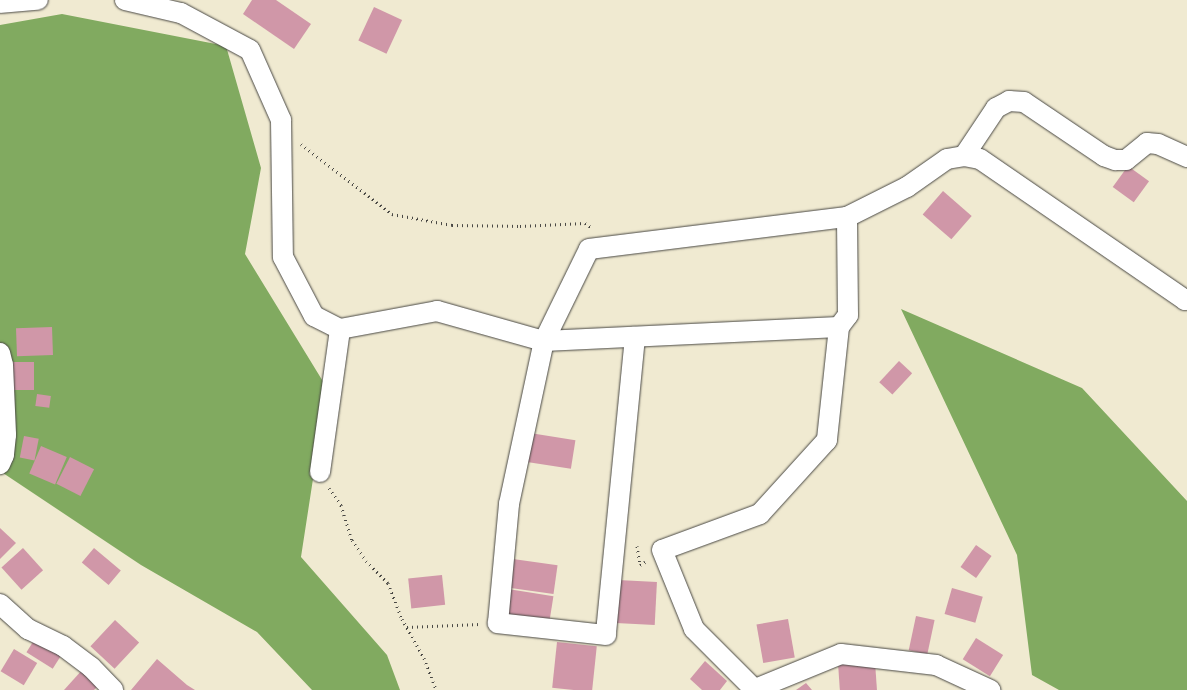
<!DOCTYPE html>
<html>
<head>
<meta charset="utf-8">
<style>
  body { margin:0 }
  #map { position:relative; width:1187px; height:690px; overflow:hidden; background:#f0ead1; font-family:"Architects Daughter",sans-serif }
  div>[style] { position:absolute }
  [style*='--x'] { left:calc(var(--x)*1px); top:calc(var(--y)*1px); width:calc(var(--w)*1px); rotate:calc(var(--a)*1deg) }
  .forest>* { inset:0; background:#81aa60 }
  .building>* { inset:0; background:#d097a8; transform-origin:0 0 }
  .path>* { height:3px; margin-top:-1.5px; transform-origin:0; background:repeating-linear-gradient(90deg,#494844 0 1px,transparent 0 5px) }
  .roads { filter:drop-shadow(0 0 1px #494844) drop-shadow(0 0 1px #494844) }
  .minor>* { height:20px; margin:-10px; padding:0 10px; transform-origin:10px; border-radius:10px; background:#fff }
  span { translate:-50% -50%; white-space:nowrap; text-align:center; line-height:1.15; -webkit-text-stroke:4.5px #fbf7ec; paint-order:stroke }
</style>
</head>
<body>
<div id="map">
  <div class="forest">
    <div style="clip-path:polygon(62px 14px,226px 46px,261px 168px,245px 254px,327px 388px,301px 557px,387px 655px,400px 690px,312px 690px,257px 632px,141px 565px,0 471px,0 25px)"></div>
    <div style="clip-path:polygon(901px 309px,1082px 388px,1187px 501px,1187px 690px,1059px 690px,1032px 675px,1017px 555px)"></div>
  </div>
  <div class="building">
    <div style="clip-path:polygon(252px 0,276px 0,311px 24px,294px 49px,243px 14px)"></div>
    <div style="left:374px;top:7px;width:31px;height:37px;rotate:25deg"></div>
    <div style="left:1128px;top:166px;width:26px;height:26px;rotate:36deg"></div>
    <div style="left:943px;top:191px;width:38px;height:31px;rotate:41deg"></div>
    <div style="left:52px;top:327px;width:28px;height:36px;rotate:88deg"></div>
    <div style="left:899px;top:361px;width:18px;height:29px;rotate:43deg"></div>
    <div style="left:34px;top:362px;width:28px;height:21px;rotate:90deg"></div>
    <div style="left:37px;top:394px;width:14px;height:12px;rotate:8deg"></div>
    <div style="left:530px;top:433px;width:46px;height:29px;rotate:9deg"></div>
    <div style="left:24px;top:436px;width:15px;height:22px;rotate:11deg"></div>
    <div style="left:41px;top:446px;width:28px;height:30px;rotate:23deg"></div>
    <div style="left:70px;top:457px;width:27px;height:30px;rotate:27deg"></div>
    <div style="clip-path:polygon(0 528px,16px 543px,0 559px)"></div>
    <div style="left:976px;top:545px;width:19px;height:27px;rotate:35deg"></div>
    <div style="left:23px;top:548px;width:30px;height:29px;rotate:48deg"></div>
    <div style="left:94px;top:548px;width:35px;height:19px;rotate:40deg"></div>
    <div style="left:513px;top:559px;width:45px;height:29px;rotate:8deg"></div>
    <div style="left:442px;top:575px;width:30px;height:34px;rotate:84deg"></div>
    <div style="left:618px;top:580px;width:39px;height:43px;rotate:3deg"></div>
    <div style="left:952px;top:588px;width:32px;height:27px;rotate:16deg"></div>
    <div style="left:508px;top:589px;width:46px;height:30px;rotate:9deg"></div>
    <div style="left:916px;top:616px;width:19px;height:35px;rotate:12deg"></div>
    <div style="left:788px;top:619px;width:39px;height:32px;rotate:80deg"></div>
    <div style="left:115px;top:620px;width:33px;height:36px;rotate:43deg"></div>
    <div style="left:36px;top:637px;width:31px;height:18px;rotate:32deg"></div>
    <div style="left:976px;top:638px;width:32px;height:25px;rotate:32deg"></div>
    <div style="left:557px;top:642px;width:40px;height:46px;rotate:6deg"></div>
    <div style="left:14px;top:649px;width:27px;height:26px;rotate:31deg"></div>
    <div style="clip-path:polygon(157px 659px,187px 685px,195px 690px,131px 690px)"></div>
    <div style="clip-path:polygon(705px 661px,727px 681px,720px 690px,702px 690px,690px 679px)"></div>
    <div style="left:875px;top:662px;width:28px;height:37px;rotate:86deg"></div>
    <div style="clip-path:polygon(83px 669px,100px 684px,94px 690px,64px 690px)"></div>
    <div style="clip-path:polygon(806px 683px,812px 690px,796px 690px)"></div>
  </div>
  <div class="path">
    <div style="--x:301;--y:144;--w:115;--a:37.6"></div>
    <div style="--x:392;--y:214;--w:61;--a:10.4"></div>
    <div style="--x:452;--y:225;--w:68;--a:0.8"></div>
    <div style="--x:520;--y:226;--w:65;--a:-2.6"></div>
    <div style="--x:585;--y:223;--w:7;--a:34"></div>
    <div style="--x:329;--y:488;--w:21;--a:55"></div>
    <div style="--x:341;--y:505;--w:37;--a:73"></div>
    <div style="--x:352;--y:540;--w:25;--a:56"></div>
    <div style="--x:366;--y:561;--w:31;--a:45"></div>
    <div style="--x:388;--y:583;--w:39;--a:69"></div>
    <div style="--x:402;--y:619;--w:45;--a:60.6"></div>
    <div style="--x:424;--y:658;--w:34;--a:69"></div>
    <div style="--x:637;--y:546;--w:19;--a:81"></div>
    <div style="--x:640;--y:565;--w:6;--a:-31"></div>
    <div style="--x:407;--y:627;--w:73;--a:-2.4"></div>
  </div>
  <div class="roads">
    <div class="minor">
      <div style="--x:125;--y:0;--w:57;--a:13.1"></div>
      <div style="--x:181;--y:13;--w:78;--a:28.2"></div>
      <div style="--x:250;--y:50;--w:77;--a:66.1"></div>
      <div style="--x:281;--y:120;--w:137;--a:89.2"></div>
      <div style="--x:283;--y:257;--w:67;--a:62.3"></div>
      <div style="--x:314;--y:316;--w:29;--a:27"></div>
      <div style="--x:340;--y:329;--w:99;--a:-10.5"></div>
      <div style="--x:437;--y:311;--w:111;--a:15.7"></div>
      <div style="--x:544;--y:341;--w:295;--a:-2.7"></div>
      <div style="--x:839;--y:327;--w:114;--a:96.1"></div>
      <div style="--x:827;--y:440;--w:100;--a:132.2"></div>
      <div style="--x:760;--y:514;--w:104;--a:159.8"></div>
      <div style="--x:662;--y:550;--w:85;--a:67.9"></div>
      <div style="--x:694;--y:629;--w:85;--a:45"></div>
      <div style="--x:0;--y:3;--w:38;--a:-5"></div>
      <div style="--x:964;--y:156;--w:58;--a:-56.3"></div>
      <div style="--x:996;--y:108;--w:15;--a:-28"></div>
      <div style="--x:1009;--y:101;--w:15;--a:4"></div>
      <div style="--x:1024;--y:102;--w:97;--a:34"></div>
      <div style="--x:1104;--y:156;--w:12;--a:20"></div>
      <div style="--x:1115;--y:160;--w:11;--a:0"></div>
      <div style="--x:1126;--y:160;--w:27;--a:-39"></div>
      <div style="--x:1147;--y:143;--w:11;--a:5"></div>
      <div style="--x:1158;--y:144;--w:32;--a:24"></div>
      <div style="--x:839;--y:327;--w:15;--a:-53"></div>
      <div style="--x:848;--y:315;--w:98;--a:-90.6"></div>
      <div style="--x:635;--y:337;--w:299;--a:95.6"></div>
      <div style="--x:606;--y:635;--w:109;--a:-173.7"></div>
      <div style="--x:498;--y:623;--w:120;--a:-84.7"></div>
      <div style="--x:509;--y:504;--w:167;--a:-77.9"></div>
      <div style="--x:544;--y:341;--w:102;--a:-63.9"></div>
      <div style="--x:589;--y:249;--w:260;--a:-7.1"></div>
      <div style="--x:847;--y:217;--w:67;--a:-26.6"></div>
      <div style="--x:907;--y:187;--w:49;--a:-35"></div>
      <div style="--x:947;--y:159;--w:17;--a:-10"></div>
      <div style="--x:964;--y:156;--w:16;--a:11"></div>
      <div style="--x:980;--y:159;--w:249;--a:34.5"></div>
      <div style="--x:1185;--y:300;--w:2;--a:-27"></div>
      <div style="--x:0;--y:353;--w:12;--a:76"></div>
      <div style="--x:3;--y:365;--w:70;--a:87.5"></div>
      <div style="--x:6;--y:435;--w:20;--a:96"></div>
      <div style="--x:4;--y:455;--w:10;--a:114"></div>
      <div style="--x:320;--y:472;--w:144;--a:-82"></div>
      <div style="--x:0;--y:604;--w:38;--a:42"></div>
      <div style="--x:28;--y:629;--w:39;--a:26"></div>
      <div style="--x:63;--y:646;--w:35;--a:37"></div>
      <div style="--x:91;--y:667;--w:32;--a:46"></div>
      <div style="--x:753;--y:690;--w:95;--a:-22.2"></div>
      <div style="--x:841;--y:654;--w:96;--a:6.6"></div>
      <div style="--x:936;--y:665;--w:60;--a:24.8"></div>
    </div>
  </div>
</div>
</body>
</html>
